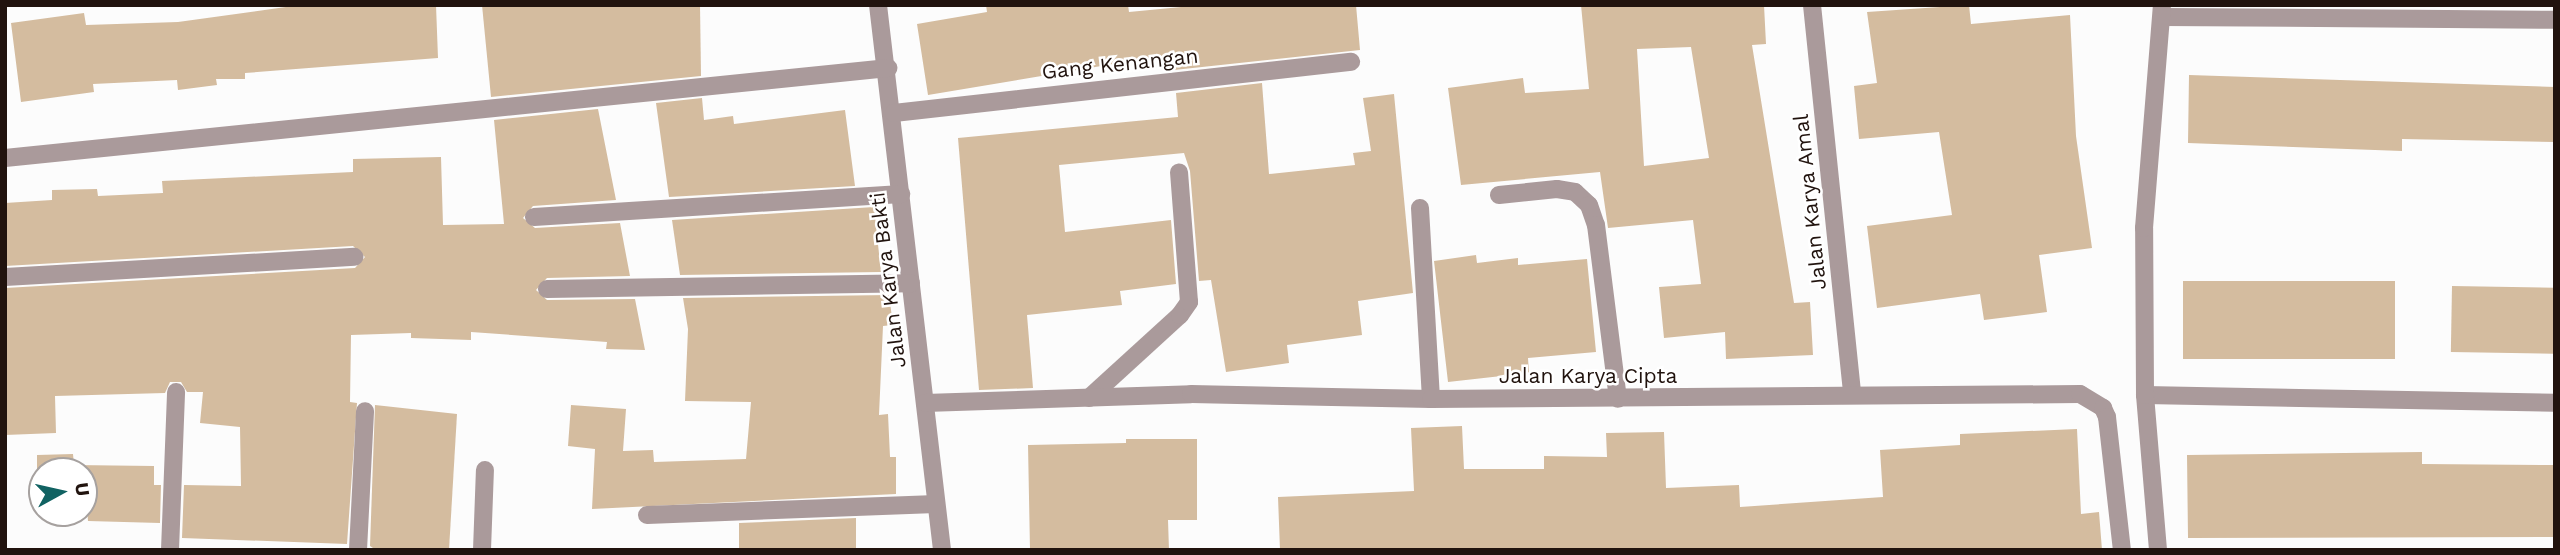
<!DOCTYPE html>
<html>
<head>
<meta charset="utf-8">
<style>
  body { margin:0 }
  #map { position:relative; width:2560px; height:555px; overflow:hidden; background:#fcfcfc; font-family:"Work Sans",sans-serif }
  div>[style] { position:absolute }
  [style*='--x'] { left:calc(var(--x)*1px); top:calc(var(--y)*1px); width:calc(var(--w)*1px); rotate:calc(var(--a)*1deg) }
  .building>* { inset:0; background:#d4bc9f; transform-origin:0 0 }
  .lane>* { height:18px; margin:-9px; padding:0 9px; transform-origin:9px; border-radius:9px; background:#aa9a9b }
  .street>* { height:18px; margin:-9px; padding:0 9px; transform-origin:9px; border-radius:9px; background:#aa9a9b }
  span { translate:-50% -50%; white-space:nowrap; text-align:center; line-height:1.15; -webkit-text-stroke:5px #fff; paint-order:stroke }
  .street-label { font-size:21px; color:#21130e }
  .frame { position:absolute; inset:0; border:7px solid #21130e; pointer-events:none }
  .north { position:absolute; left:28px; top:457px; width:70px; height:70px; box-sizing:border-box; background:#fff; border:2px solid #a6a19f; border-radius:50%; rotate:82deg; font-size:19px; font-weight:700; line-height:28px; text-align:center; color:#21130e }
  .north::after { content:''; display:block; margin:auto; width:24px; height:32px; background:#116262; clip-path:polygon(50% 0,100% 100%,50% 72%,0 100%) }
</style>
</head>
<body>
<div id="map">
  <div class="building">
    <div style="clip-path:polygon(300px 5px,436px 5px,438px 58px,245px 73px,245px 79px,216px 79px,217px 85px,178px 90px,177px 80px,93px 84px,94px 92px,21px 102px,11px 23px,84px 13px,86px 25px,178px 22px)"></div>
    <div style="clip-path:polygon(482px 5px,700px 5px,701px 76px,491px 97px)"></div>
    <div style="clip-path:polygon(986px 5px,1128px 5px,1129px 12px,1202px 5px,1356px 5px,1360px 50px,1174px 70px,1173px 54px,928px 95px,917px 24px,987px 12px)"></div>
    <div style="clip-path:polygon(evenodd,1581px 5px,1764px 5px,1766px 44px,1752px 45px,1794px 303px,1810px 302px,1813px 355px,1726px 359px,1725px 332px,1664px 338px,1659px 287px,1701px 284px,1693px 220px,1608px 228px,1600px 172px,1461px 185px,1448px 88px,1523px 78px,1525px 93px,1589px 89px,1581px 5px,1691px 47px,1709px 158px,1644px 166px,1637px 49px,1691px 47px)"></div>
    <div style="clip-path:polygon(1969px 5px,1971px 24px,2070px 15px,2076px 136px,2092px 248px,2039px 255px,2047px 312px,1984px 320px,1980px 294px,1877px 308px,1867px 226px,1952px 215px,1939px 132px,1859px 139px,1854px 86px,1877px 83px,1867px 12px)"></div>
    <div style="clip-path:polygon(2189px 75px,2555px 87px,2555px 142px,2402px 139px,2402px 151px,2188px 143px)"></div>
    <div style="clip-path:polygon(1262px 83px,1269px 174px,1355px 165px,1353px 153px,1371px 151px,1363px 98px,1394px 94px,1413px 293px,1358px 301px,1362px 335px,1287px 345px,1289px 363px,1226px 372px,1211px 280px,1199px 281px,1190px 171px,1184px 153px,1059px 165px,1065px 232px,1171px 220px,1176px 284px,1120px 291px,1122px 305px,1027px 315px,1033px 388px,979px 390px,958px 138px,1178px 117px,1176px 93px)"></div>
    <div style="clip-path:polygon(702px 98px,704px 120px,733px 116px,734px 124px,845px 110px,855px 186px,669px 197px,656px 103px)"></div>
    <div style="clip-path:polygon(598px 109px,616px 200px,533px 206px,523px 218px,535px 228px,620px 223px,630px 276px,547px 278px,536px 290px,547px 300px,635px 299px,645px 350px,606px 349px,607px 342px,471px 332px,471px 340px,411px 338px,411px 333px,351px 335px,350px 402px,357px 403px,347px 544px,182px 538px,184px 485px,241px 486px,240px 427px,200px 423px,203px 392px,187px 392px,181px 382px,170px 382px,165px 393px,55px 396px,56px 433px,5px 435px,5px 288px,355px 268px,365px 257px,353px 246px,5px 266px,5px 203px,52px 200px,52px 190px,97px 189px,98px 196px,163px 193px,162px 181px,353px 172px,353px 159px,441px 157px,443px 225px,504px 224px,494px 120px)"></div>
    <div style="clip-path:polygon(874px 207px,881px 272px,680px 275px,672px 220px)"></div>
    <div style="clip-path:polygon(1476px 255px,1477px 263px,1518px 258px,1518px 265px,1587px 259px,1596px 352px,1528px 358px,1529px 373px,1448px 382px,1434px 261px)"></div>
    <div style="left:2183px;top:281px;width:212px;height:78px"></div>
    <div style="left:2452px;top:286px;width:103px;height:66px;rotate:1deg"></div>
    <div style="clip-path:polygon(889px 295px,893px 325px,883px 326px,879px 415px,888px 414px,890px 457px,896px 457px,896px 494px,592px 509px,595px 449px,568px 446px,571px 405px,626px 409px,623px 451px,653px 450px,654px 462px,746px 459px,751px 402px,685px 401px,688px 329px,683px 298px)"></div>
    <div style="clip-path:polygon(375px 405px,457px 414px,449px 550px,376px 550px,370px 546px)"></div>
    <div style="clip-path:polygon(1462px 426px,1464px 469px,1544px 469px,1544px 456px,1607px 457px,1606px 433px,1664px 432px,1666px 488px,1739px 485px,1740px 507px,1883px 497px,1880px 450px,1960px 445px,1960px 434px,2077px 429px,2081px 514px,2099px 512px,2102px 550px,1280px 550px,1278px 497px,1414px 491px,1411px 428px)"></div>
    <div style="clip-path:polygon(1126px 439px,1197px 439px,1197px 520px,1168px 520px,1169px 550px,1030px 550px,1028px 445px,1126px 443px)"></div>
    <div style="clip-path:polygon(2422px 452px,2422px 464px,2555px 465px,2555px 537px,2188px 538px,2187px 455px)"></div>
    <div style="clip-path:polygon(73px 454px,74px 465px,154px 466px,154px 485px,161px 485px,160px 523px,88px 521px,84px 471px,42px 471px,42px 507px,37px 507px,37px 455px)"></div>
    <div style="clip-path:polygon(856px 518px,856px 550px,739px 550px,739px 523px)"></div>
  </div>
  <div class="lane">
    <div style="--x:1089;--y:398;--w:123;--a:-42.4"></div>
    <div style="--x:1180;--y:315;--w:16;--a:-55"></div>
    <div style="--x:1189;--y:302;--w:130;--a:-94.4"></div>
    <div style="--x:647;--y:515;--w:289;--a:-2.2"></div>
  </div>
  <div class="street">
    <div style="--x:878;--y:5;--w:549;--a:83.3"></div>
    <div style="--x:1812;--y:5;--w:392;--a:84.1"></div>
    <div style="--x:2163;--y:17;--w:392;--a:0.4"></div>
    <div style="--x:894;--y:113;--w:460;--a:-6.4"></div>
    <div style="--x:5;--y:158;--w:888;--a:-5.82"></div>
    <div style="--x:1499;--y:195;--w:58;--a:-5.9"></div>
    <div style="--x:1557;--y:189;--w:18;--a:9"></div>
    <div style="--x:1575;--y:192;--w:19;--a:43"></div>
    <div style="--x:1589;--y:205;--w:21;--a:71"></div>
    <div style="--x:1596;--y:225;--w:175;--a:82.8"></div>
    <div style="--x:1420;--y:208;--w:191;--a:86.7"></div>
    <div style="--x:534;--y:217;--w:368;--a:-3.6"></div>
    <div style="--x:5;--y:277;--w:350;--a:-3.3"></div>
    <div style="--x:547;--y:289;--w:364;--a:-0.9"></div>
    <div style="--x:2145;--y:395;--w:410;--a:1.1"></div>
    <div style="--x:925;--y:403;--w:266;--a:-1.9"></div>
    <div style="--x:1191;--y:394;--w:240;--a:1.2"></div>
    <div style="--x:1431;--y:399;--w:649;--a:-0.44"></div>
    <div style="--x:2080;--y:394;--w:27;--a:31"></div>
    <div style="--x:2103;--y:408;--w:10;--a:66"></div>
    <div style="--x:2107;--y:417;--w:134;--a:83.6"></div>
    <div style="--x:170;--y:550;--w:158;--a:-87.8"></div>
    <div style="--x:358;--y:550;--w:139;--a:-87.1"></div>
    <div style="--x:482;--y:550;--w:80;--a:-87.9"></div>
    <div style="--x:2158;--y:550;--w:156;--a:-94.8"></div>
    <div style="--x:2145;--y:395;--w:167;--a:-90.3"></div>
    <div style="--x:2144;--y:228;--w:224;--a:-85.4"></div>
  </div>
  <div class="street-label">
    <span style="left:1120px;top:64px;rotate:-6deg">Gang Kenangan</span>
    <span style="left:1810px;top:202px;rotate:-96deg">Jalan Karya Amal</span>
    <span style="left:888px;top:280px;rotate:-97deg">Jalan Karya Bakti</span>
    <span style="left:1588px;top:376px">Jalan Karya Cipta</span>
  </div>
  <div class="frame"></div>
  <div class="north">U</div>
</div>
</body>
</html>
